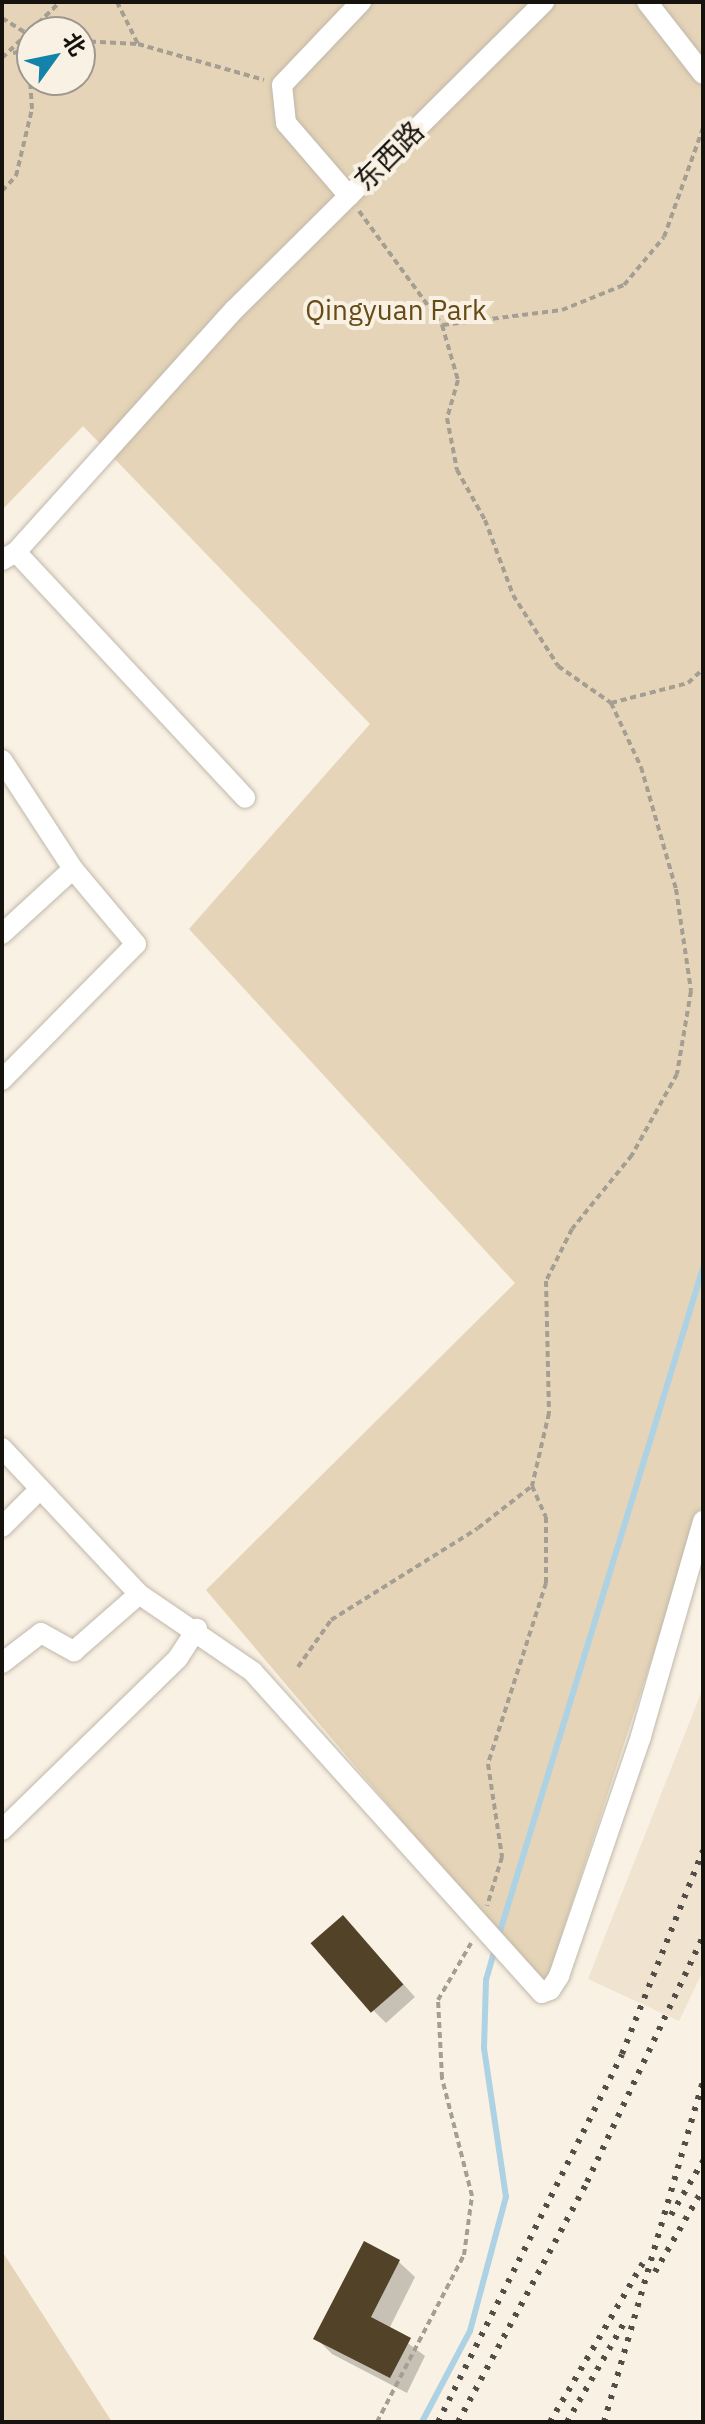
<!DOCTYPE html>
<html>
<head>
<meta charset="utf-8">
<style>
  body { margin:0 }
  #map { position:relative; width:705px; height:2424px; overflow:hidden; background:#f9f1e3; font-family:"IBM Plex Sans","Noto Sans SC",sans-serif }
  div>[style] { position:absolute }
  [style*='--x'] { left:calc(var(--x)*1px); top:calc(var(--y)*1px); width:calc(var(--w)*1px); rotate:calc(var(--a)*1deg) }
  .built>* { inset:0; background:#f0e3cf }
  .green>* { inset:0; background:#e5d4b7 }
  .shadow>* { inset:0; background:#0003 }
  .stream>* { height:6px; margin:-3px; padding:0 3px; transform-origin:3px; border-radius:3px; background:#add2e4 }
  .building>* { inset:0; background:#524328; transform-origin:0 0 }
  .path>* { height:4px; margin-top:-2px; transform-origin:0; background:repeating-linear-gradient(90deg,#a49e93 0 6px,transparent 0 10px) }
  .roads { filter:drop-shadow(0 0 2px #c0b8ab) drop-shadow(0 0 2px #c0b8ab) }
  .minor>* { height:20px; margin:-10px; padding:0 10px; transform-origin:10px; border-radius:10px; background:#fff }
  .rail>* { height:6px; margin-top:-3px; transform-origin:0; background:repeating-linear-gradient(90deg,#524e47 0 4px,transparent 0 12px) }
  span { translate:-50% -50%; white-space:nowrap; text-align:center; line-height:1.15; -webkit-text-stroke:8px #f9f1e3; paint-order:stroke }
  .street-label { font-size:28px; color:#16130e }
  .park-label { font-size:28px; color:#664b17 }
  .frame { position:absolute; inset:0; border:4px solid #16130e; pointer-events:none }
  .north { position:absolute; left:16px; top:16px; width:80px; height:80px; box-sizing:border-box; background:#f9f1e3; border:2px solid #9e988e; border-radius:50%; rotate:57deg; font-size:22px; font-weight:700; line-height:32px; text-align:center; color:#16130e }
  .north::after { content:''; display:block; margin:auto; width:28px; height:36px; background:#1383aa; clip-path:polygon(50% 0,100% 100%,50% 72%,0 100%) }
</style>
</head>
<body>
<div id="map">
  <div class="built">
    <div style="clip-path:polygon(703px 1688px,703px 1971px,679px 2021px,588px 1979px)"></div>
  </div>
  <div class="green">
    <div style="clip-path:polygon(evenodd,2px 2px,703px 2px,703px 1502px,544px 1989px,206px 1590px,515px 1283px,189px 929px,370px 724px,83px 426px,2px 510px,2px 2px,32px 32px,80px 32px,80px 80px,32px 80px,32px 32px)"></div>
    <div style="clip-path:polygon(2px 2251px,112px 2422px,2px 2422px)"></div>
  </div>
  <div class="shadow">
    <div style="clip-path:polygon(355px 1930px,415px 1997px,386px 2023px,374px 2011px)"></div>
    <div style="clip-path:polygon(399px 2262px,415px 2277px,389px 2329px,425px 2356px,407px 2393px,332px 2354px,316px 2338px)"></div>
  </div>
  <div class="stream">
    <div style="--x:498;--y:1938;--w:701;--a:-72.99"></div>
    <div style="--x:422;--y:2422;--w:103;--a:-62.2"></div>
    <div style="--x:470;--y:2331;--w:139;--a:-75"></div>
    <div style="--x:506;--y:2197;--w:151;--a:-98.4"></div>
    <div style="--x:484;--y:2048;--w:68;--a:-88.3"></div>
    <div style="--x:486;--y:1980;--w:32;--a:-74"></div>
  </div>
  <div class="building">
    <div style="left:343px;top:1915px;width:92px;height:43px;rotate:49deg"></div>
    <div style="clip-path:polygon(364px 2241px,400px 2260px,371px 2317px,411px 2338px,390px 2378px,313px 2339px)"></div>
  </div>
  <div class="path">
    <div style="--x:117;--y:2;--w:47;--a:63.4"></div>
    <div style="--x:138;--y:44;--w:131;--a:15.9"></div>
    <div style="--x:2;--y:18;--w:32;--a:32"></div>
    <div style="--x:80;--y:41;--w:58;--a:3"></div>
    <div style="--x:13;--y:53;--w:19;--a:-12"></div>
    <div style="--x:2;--y:58;--w:81;--a:-44"></div>
    <div style="--x:2;--y:191;--w:21;--a:-47"></div>
    <div style="--x:16;--y:176;--w:69;--a:-76.6"></div>
    <div style="--x:32;--y:109;--w:59;--a:-93.9"></div>
    <div style="--x:359;--y:211;--w:141;--a:53.9"></div>
    <div style="--x:442;--y:325;--w:57;--a:73.8"></div>
    <div style="--x:458;--y:380;--w:40;--a:106"></div>
    <div style="--x:447;--y:418;--w:53;--a:79.1"></div>
    <div style="--x:457;--y:470;--w:57;--a:60.8"></div>
    <div style="--x:485;--y:520;--w:80;--a:69.5"></div>
    <div style="--x:513;--y:595;--w:84;--a:57.6"></div>
    <div style="--x:558;--y:666;--w:65;--a:34.9"></div>
    <div style="--x:611;--y:703;--w:71;--a:64.9"></div>
    <div style="--x:641;--y:767;--w:127;--a:74"></div>
    <div style="--x:676;--y:889;--w:103;--a:81.6"></div>
    <div style="--x:691;--y:991;--w:84;--a:99.6"></div>
    <div style="--x:677;--y:1074;--w:93;--a:119.1"></div>
    <div style="--x:632;--y:1155;--w:95;--a:129"></div>
    <div style="--x:572;--y:1229;--w:58;--a:116.6"></div>
    <div style="--x:546;--y:1281;--w:132;--a:88.7"></div>
    <div style="--x:549;--y:1413;--w:75;--a:103.1"></div>
    <div style="--x:532;--y:1486;--w:34;--a:66"></div>
    <div style="--x:546;--y:1517;--w:66;--a:90"></div>
    <div style="--x:546;--y:1583;--w:190;--a:107.8"></div>
    <div style="--x:488;--y:1764;--w:94;--a:81.4"></div>
    <div style="--x:502;--y:1857;--w:51;--a:107"></div>
    <div style="--x:443;--y:325;--w:120;--a:-7.2"></div>
    <div style="--x:562;--y:310;--w:67;--a:-22"></div>
    <div style="--x:624;--y:285;--w:62;--a:-50.2"></div>
    <div style="--x:664;--y:237;--w:116;--a:-70.3"></div>
    <div style="--x:611;--y:703;--w:80;--a:-14.6"></div>
    <div style="--x:688;--y:683;--w:21;--a:-43"></div>
    <div style="--x:298;--y:1667;--w:57;--a:-54.9"></div>
    <div style="--x:331;--y:1620;--w:173;--a:-32"></div>
    <div style="--x:478;--y:1528;--w:68;--a:-37.9"></div>
    <div style="--x:377;--y:2422;--w:188;--a:-62.5"></div>
    <div style="--x:464;--y:2255;--w:60;--a:-82.3"></div>
    <div style="--x:472;--y:2196;--w:122;--a:-104.3"></div>
    <div style="--x:442;--y:2078;--w:78;--a:-92.9"></div>
    <div style="--x:438;--y:2000;--w:66;--a:-59.9"></div>
  </div>
  <div class="roads">
    <div class="minor">
      <div style="--x:647;--y:2;--w:91;--a:52.1"></div>
      <div style="--x:349;--y:196;--w:96;--a:-130.8"></div>
      <div style="--x:286;--y:123;--w:38;--a:-96"></div>
      <div style="--x:282;--y:85;--w:115;--a:-46.4"></div>
      <div style="--x:16;--y:552;--w:336;--a:47"></div>
      <div style="--x:2;--y:560;--w:16;--a:-30"></div>
      <div style="--x:16;--y:552;--w:327;--a:-48"></div>
      <div style="--x:235;--y:309;--w:436;--a:-44.8"></div>
      <div style="--x:2;--y:760;--w:130;--a:56.9"></div>
      <div style="--x:73;--y:869;--w:98;--a:50"></div>
      <div style="--x:136;--y:944;--w:191;--a:134.6"></div>
      <div style="--x:2;--y:934;--w:96;--a:-42.5"></div>
      <div style="--x:2;--y:1448;--w:200;--a:46.8"></div>
      <div style="--x:139;--y:1594;--w:137;--a:34.3"></div>
      <div style="--x:252;--y:1671;--w:433;--a:48"></div>
      <div style="--x:542;--y:1993;--w:9;--a:-21"></div>
      <div style="--x:550;--y:1990;--w:17;--a:-57"></div>
      <div style="--x:559;--y:1976;--w:254;--a:-71.1"></div>
      <div style="--x:641;--y:1736;--w:224;--a:-73.9"></div>
      <div style="--x:2;--y:1527;--w:54;--a:-45"></div>
      <div style="--x:2;--y:1663;--w:49;--a:-37.6"></div>
      <div style="--x:41;--y:1633;--w:38;--a:29"></div>
      <div style="--x:74;--y:1651;--w:86;--a:-41.2"></div>
      <div style="--x:2;--y:1830;--w:246;--a:-44.3"></div>
      <div style="--x:178;--y:1658;--w:35;--a:-57"></div>
    </div>
  </div>
  <div class="rail">
    <div style="--x:671;--y:2215;--w:63;--a:-59.3"></div>
    <div style="--x:655;--y:2272;--w:96;--a:-60"></div>
    <div style="--x:438;--y:2422;--w:411;--a:-63.4"></div>
    <div style="--x:622;--y:2054;--w:219;--a:-68.3"></div>
    <div style="--x:458;--y:2422;--w:272;--a:-61.7"></div>
    <div style="--x:587;--y:2182;--w:271;--a:-64.7"></div>
    <div style="--x:550;--y:2422;--w:184;--a:-59.7"></div>
    <div style="--x:567;--y:2422;--w:118;--a:-60"></div>
    <div style="--x:604;--y:2422;--w:355;--a:-73.8"></div>
  </div>
  <div class="street-label">
    <span style="left:389px;top:156px;rotate:-45deg">东西路</span>
  </div>
  <div class="park-label">
    <span style="left:396px;top:310px">Qingyuan Park</span>
  </div>
  <div class="frame"></div>
  <div class="north">北</div>
</div>
</body>
</html>
